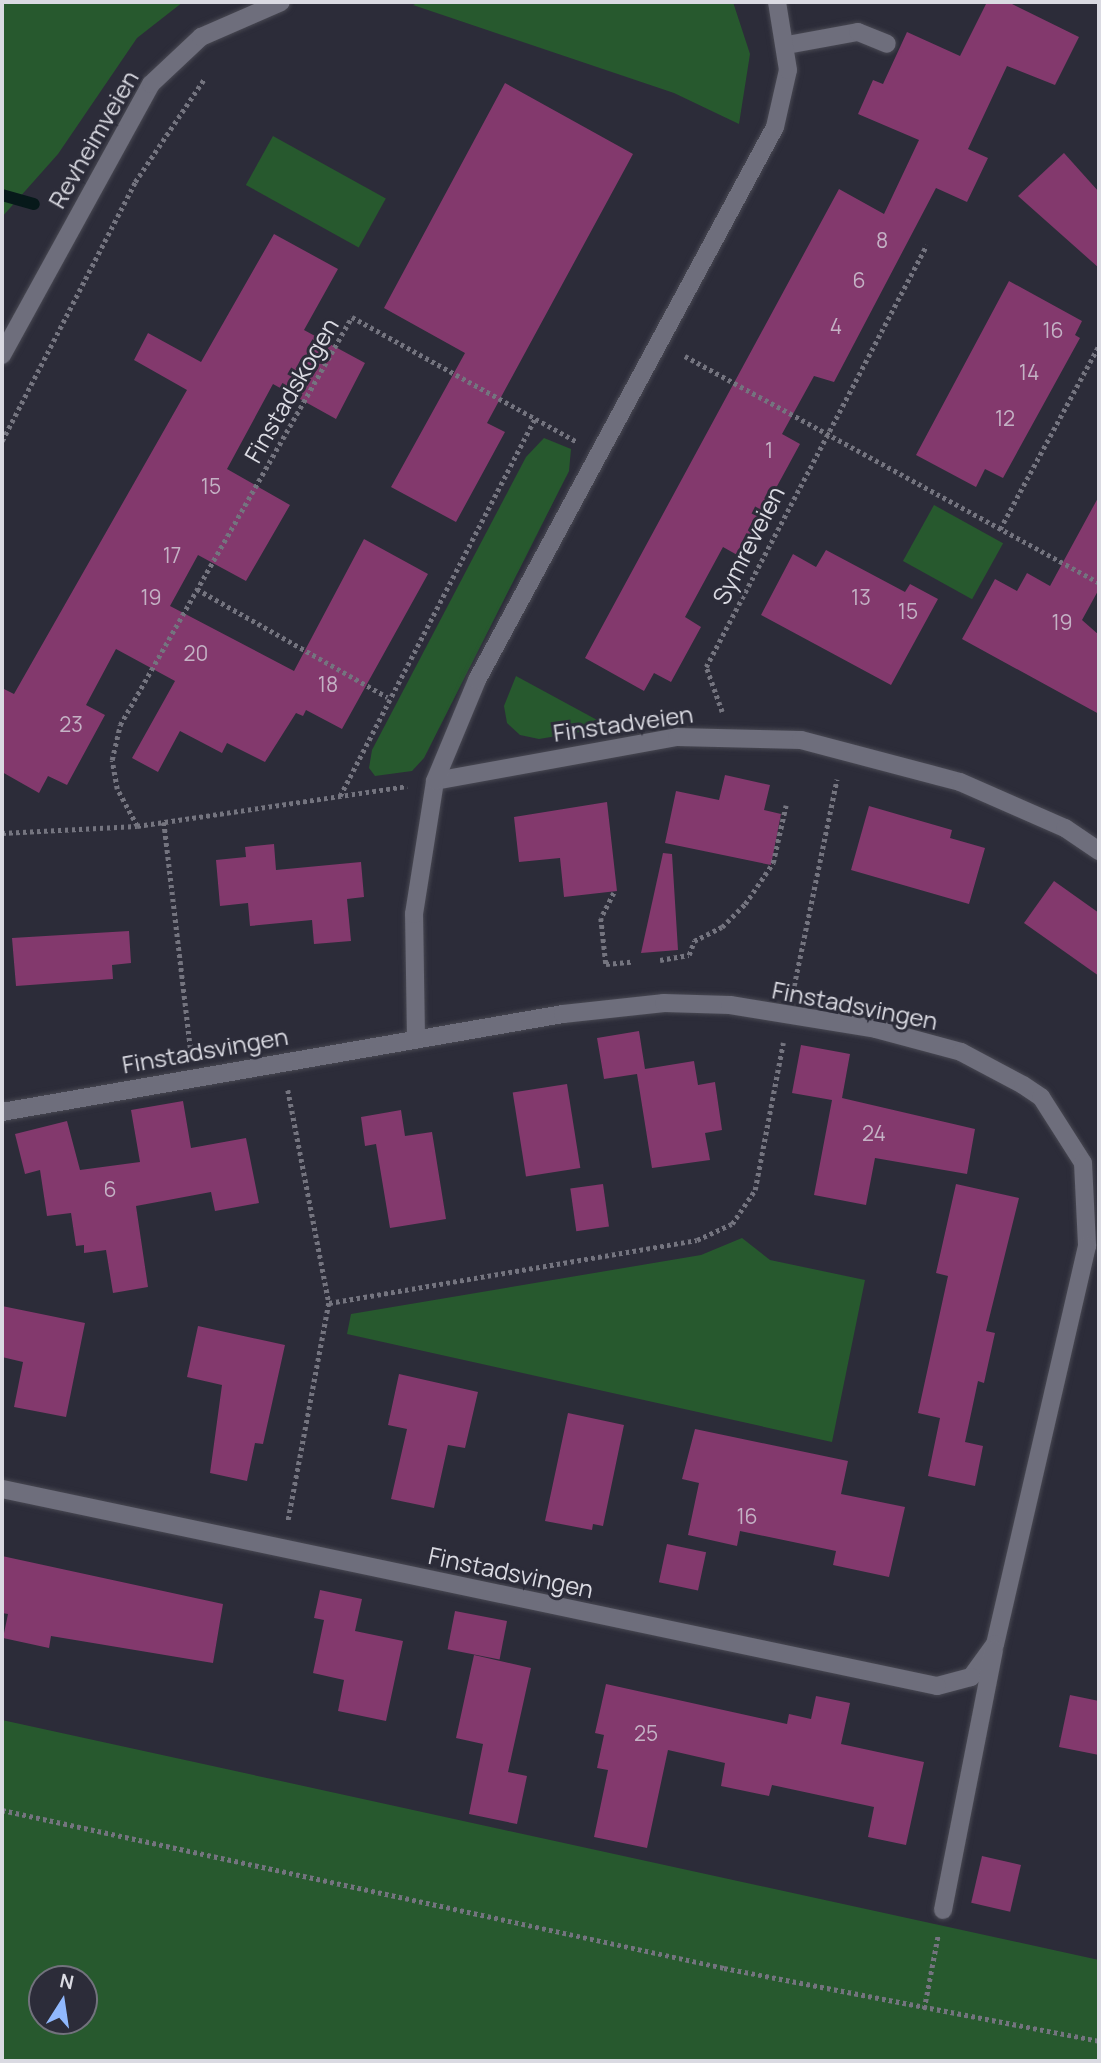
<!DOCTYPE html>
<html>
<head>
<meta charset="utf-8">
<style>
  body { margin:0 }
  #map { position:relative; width:1101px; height:2063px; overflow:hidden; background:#2c2c39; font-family:Manrope,sans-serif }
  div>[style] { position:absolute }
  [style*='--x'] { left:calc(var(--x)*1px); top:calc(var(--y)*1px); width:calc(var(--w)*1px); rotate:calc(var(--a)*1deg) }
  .green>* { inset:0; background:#27592e; transform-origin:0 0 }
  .stream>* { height:12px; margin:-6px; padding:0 6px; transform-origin:6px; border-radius:6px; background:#07191a }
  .building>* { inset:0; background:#83396d; transform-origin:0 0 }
  .path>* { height:4.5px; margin-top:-2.25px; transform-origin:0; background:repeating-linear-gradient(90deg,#74747f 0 3.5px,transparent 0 7px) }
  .roads { filter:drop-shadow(0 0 2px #484852) drop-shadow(0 0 2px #484852) }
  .minor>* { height:18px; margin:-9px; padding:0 9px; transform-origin:9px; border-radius:9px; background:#6e6e7c }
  span { translate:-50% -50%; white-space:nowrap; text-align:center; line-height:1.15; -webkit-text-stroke:6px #2c2c39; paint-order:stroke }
  .number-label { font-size:21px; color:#c4b2c5 }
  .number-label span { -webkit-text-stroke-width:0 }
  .street-label { font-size:24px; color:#dadae2 }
  .frame { position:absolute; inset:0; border:4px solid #dadae2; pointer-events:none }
  .north { position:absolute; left:28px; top:1965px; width:70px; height:70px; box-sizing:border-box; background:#2c2c39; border:2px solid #72727d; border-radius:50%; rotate:12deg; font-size:19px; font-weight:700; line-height:28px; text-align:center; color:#dadae2 }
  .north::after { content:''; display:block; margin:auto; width:24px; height:32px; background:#90b8fd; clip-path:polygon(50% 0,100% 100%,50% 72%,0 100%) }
</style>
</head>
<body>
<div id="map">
  <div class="green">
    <div style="clip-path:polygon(2px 2px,183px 2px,137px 38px,58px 154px,2px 217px)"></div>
    <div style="clip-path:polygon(420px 2px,733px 2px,750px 54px,739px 124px,674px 93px,413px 5px)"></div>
    <div style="left:273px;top:136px;width:129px;height:56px;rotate:29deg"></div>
    <div style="clip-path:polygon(544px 438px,571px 449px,569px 471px,424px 758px,412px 771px,375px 776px,369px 768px,372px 750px,526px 457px)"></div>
    <div style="left:934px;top:505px;width:79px;height:64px;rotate:29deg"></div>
    <div style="clip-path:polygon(516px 676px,610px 727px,539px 739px,520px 735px,507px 723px,504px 706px)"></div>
    <div style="clip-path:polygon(742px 1238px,770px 1260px,865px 1280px,832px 1442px,347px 1334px,351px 1314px,701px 1255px)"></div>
    <div style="clip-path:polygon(evenodd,2px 1720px,1099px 1960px,1099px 2061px,2px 2061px,2px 1720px,42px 1979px,84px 1979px,84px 2021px,42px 2021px,42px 1979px)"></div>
  </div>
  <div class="stream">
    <div style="--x:2;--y:195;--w:33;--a:16"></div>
  </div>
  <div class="building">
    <div style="clip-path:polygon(987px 2px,1008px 2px,1079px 37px,1055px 85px,1007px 66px,968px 149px,988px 158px,967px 202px,936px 188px,834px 382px,814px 376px,782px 434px,800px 444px,739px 556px,723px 547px,685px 617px,701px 627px,671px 682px,654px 673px,644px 691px,585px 658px,839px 189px,884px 214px,919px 140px,858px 114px,873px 80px,883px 84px,907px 32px,960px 56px)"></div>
    <div style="clip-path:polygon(505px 83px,633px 154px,487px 423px,505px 432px,456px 522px,391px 487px,465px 353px,384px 308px)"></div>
    <div style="clip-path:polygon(1064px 153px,1099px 192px,1099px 268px,1018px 196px)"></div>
    <div style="clip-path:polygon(274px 234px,338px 269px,304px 330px,365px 363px,336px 419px,273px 384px,227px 469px,290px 505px,246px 581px,198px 555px,170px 606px,294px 671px,364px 539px,428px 574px,342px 729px,306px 710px,303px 716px,296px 713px,265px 762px,227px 743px,222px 753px,180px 731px,158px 772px,132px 758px,175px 681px,116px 649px,86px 705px,105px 715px,67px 785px,48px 776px,39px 793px,2px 772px,2px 688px,14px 694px,187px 390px,134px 360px,148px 333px,201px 362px)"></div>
    <div style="clip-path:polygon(1009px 281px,1082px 321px,1075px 335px,1080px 338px,1003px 478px,985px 469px,976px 487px,916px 455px)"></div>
    <div style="clip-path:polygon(1099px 496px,1099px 589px,1082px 620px,1099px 635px,1099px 714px,962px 639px,995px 579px,1017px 591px,1027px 573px,1050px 586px)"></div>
    <div style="clip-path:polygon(826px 550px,905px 592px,910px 584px,938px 599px,891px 685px,761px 615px,793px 554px,816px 567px)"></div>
    <div style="clip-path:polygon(725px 775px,770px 785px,764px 810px,781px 814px,771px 865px,665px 843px,676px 791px,719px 800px)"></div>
    <div style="clip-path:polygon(607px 802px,617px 891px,564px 897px,560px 858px,519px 862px,514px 817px)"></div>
    <div style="clip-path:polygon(869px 806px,952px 830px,950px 838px,985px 848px,969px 904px,851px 870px)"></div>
    <div style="clip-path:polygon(274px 844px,276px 870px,361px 862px,364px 897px,347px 899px,351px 941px,314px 944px,312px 920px,250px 926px,248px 903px,220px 906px,216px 860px,246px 857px,245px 847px)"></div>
    <div style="clip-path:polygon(663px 853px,672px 854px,678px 950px,641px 953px)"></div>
    <div style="clip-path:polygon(1054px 881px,1099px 913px,1099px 976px,1024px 923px)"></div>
    <div style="clip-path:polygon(129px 931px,131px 963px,112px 965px,113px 979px,16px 986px,12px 938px)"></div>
    <div style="clip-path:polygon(639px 1031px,645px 1069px,694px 1061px,698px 1085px,715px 1082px,722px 1130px,705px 1133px,710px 1160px,652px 1168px,637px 1074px,604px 1079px,597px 1038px)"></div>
    <div style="clip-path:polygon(801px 1045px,850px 1054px,842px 1098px,975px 1129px,967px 1174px,875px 1158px,866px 1205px,814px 1195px,832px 1100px,792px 1093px)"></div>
    <div style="left:567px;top:1084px;width:85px;height:55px;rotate:81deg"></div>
    <div style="clip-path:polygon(183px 1101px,191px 1148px,246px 1138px,259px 1203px,215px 1211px,211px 1192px,136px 1206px,148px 1287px,113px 1293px,106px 1250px,84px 1253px,84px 1245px,76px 1246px,71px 1213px,47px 1216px,40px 1170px,25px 1174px,15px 1134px,67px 1121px,80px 1170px,140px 1162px,131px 1110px)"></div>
    <div style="clip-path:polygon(401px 1110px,405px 1136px,432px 1132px,446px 1219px,390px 1228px,376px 1144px,365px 1146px,361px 1117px)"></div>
    <div style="left:603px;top:1184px;width:43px;height:33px;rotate:82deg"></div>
    <div style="clip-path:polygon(956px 1184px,1019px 1198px,986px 1331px,995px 1333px,984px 1383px,978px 1381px,965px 1442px,983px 1446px,975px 1486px,928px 1476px,940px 1418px,918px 1413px,948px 1276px,936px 1273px)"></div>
    <div style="clip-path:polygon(2px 1306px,85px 1323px,66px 1417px,14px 1407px,23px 1362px,2px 1357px)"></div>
    <div style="clip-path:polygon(198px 1326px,285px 1345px,263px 1444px,255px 1443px,247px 1481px,210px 1473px,222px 1385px,187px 1377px)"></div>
    <div style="clip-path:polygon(399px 1374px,478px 1392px,465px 1448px,448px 1445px,434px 1508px,391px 1499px,407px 1429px,388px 1425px)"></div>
    <div style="clip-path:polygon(568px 1413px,624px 1425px,603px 1526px,593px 1524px,592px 1530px,545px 1521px)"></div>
    <div style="clip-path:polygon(695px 1429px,848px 1461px,841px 1494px,905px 1507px,889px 1577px,833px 1565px,836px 1551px,740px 1531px,737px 1546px,688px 1535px,699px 1483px,682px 1479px)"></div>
    <div style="left:667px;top:1544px;width:40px;height:39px;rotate:12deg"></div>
    <div style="clip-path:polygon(2px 1556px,223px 1604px,213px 1663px,51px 1636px,49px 1648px,3px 1638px,8px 1614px,2px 1613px)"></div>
    <div style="clip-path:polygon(320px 1590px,362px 1599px,355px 1631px,403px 1641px,386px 1721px,338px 1711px,344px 1680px,313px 1673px,324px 1620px,314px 1618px)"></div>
    <div style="left:455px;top:1611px;width:53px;height:39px;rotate:11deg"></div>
    <div style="clip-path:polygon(474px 1655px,531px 1668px,508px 1772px,527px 1776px,517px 1824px,469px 1814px,483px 1744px,456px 1738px)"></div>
    <div style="clip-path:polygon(606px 1684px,787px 1724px,789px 1714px,811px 1719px,816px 1696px,850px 1703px,841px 1744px,924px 1762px,906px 1845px,868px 1837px,874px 1807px,772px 1785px,769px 1796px,721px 1786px,725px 1763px,668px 1750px,647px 1848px,594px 1837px,608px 1770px,597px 1768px,604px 1735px,595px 1733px)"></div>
    <div style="clip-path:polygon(1070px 1695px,1099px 1701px,1099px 1755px,1059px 1747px)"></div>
    <div style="left:982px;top:1856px;width:40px;height:48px;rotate:13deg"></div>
  </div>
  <div class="path">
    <div style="--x:685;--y:356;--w:472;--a:28.7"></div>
    <div style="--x:2;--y:441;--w:291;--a:-62.8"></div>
    <div style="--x:135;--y:182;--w:125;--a:-56.1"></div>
    <div style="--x:1000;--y:529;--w:209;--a:-61.7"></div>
    <div style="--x:197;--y:589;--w:219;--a:29.6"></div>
    <div style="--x:722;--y:712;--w:48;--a:-109.6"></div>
    <div style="--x:706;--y:667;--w:476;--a:-62.4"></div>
    <div style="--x:340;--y:796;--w:424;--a:-62.7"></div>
    <div style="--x:164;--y:822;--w:231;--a:83.3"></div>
    <div style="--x:137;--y:826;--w:42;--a:-118.4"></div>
    <div style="--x:117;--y:789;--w:29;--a:-100"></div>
    <div style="--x:112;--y:760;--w:36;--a:-77"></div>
    <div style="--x:120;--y:725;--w:469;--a:-60.4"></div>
    <div style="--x:352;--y:317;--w:256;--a:29"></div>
    <div style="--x:2;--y:833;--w:135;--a:-3"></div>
    <div style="--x:137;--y:826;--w:273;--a:-8.4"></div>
    <div style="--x:614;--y:893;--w:28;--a:117"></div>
    <div style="--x:601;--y:918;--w:46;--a:83.8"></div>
    <div style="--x:606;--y:964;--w:25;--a:-5"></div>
    <div style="--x:660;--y:960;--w:29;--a:-10"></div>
    <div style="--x:689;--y:955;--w:15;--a:-70"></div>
    <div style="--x:694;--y:941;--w:31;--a:-27"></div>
    <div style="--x:722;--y:927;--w:33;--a:-45"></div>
    <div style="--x:745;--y:904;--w:50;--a:-55.7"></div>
    <div style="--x:773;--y:863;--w:59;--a:-77.4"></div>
    <div style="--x:794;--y:986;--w:211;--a:-78.3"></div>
    <div style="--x:288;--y:1090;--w:217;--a:79.1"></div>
    <div style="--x:329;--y:1303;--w:223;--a:100.6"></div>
    <div style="--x:329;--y:1303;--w:373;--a:-9.7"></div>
    <div style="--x:697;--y:1240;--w:38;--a:-25"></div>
    <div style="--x:732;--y:1224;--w:41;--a:-55.9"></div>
    <div style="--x:755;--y:1190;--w:150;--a:-79.2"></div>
    <div style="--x:2;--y:1810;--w:739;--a:12.34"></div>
    <div style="--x:724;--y:1968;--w:382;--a:11"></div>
    <div style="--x:924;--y:2009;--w:75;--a:-79.3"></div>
  </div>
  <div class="roads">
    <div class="minor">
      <div style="--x:787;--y:45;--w:72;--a:-10.4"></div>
      <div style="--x:858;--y:32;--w:31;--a:22"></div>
      <div style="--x:2;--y:355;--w:309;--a:-61.2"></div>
      <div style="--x:151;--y:84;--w:69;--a:-43.2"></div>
      <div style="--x:201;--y:37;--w:87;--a:-23.6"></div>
      <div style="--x:435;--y:781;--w:246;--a:-10.3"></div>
      <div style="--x:677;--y:737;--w:124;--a:1.4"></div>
      <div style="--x:801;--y:740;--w:164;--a:14.8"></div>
      <div style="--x:960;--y:782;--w:115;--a:23.7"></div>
      <div style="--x:1065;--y:828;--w:41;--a:34.1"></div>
      <div style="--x:416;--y:1038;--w:124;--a:-90.9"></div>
      <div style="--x:414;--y:914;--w:135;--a:-81"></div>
      <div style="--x:435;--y:781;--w:109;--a:-67.4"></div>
      <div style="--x:477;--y:680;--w:628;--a:-61.68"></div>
      <div style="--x:775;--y:127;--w:58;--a:-77.2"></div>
      <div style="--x:788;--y:70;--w:69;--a:-99.2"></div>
      <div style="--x:2;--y:1112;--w:569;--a:-9.91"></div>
      <div style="--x:563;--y:1014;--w:102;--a:-6.2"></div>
      <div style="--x:664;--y:1003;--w:66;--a:1.7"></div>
      <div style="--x:730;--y:1005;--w:148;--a:9.3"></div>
      <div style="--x:876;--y:1029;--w:88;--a:15.1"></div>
      <div style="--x:961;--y:1052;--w:70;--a:28"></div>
      <div style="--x:1023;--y:1085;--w:22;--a:34"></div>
      <div style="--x:1041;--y:1097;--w:78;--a:57.5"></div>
      <div style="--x:1083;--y:1163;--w:83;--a:87.2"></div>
      <div style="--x:1087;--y:1246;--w:408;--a:103"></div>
      <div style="--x:995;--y:1644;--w:41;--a:126"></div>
      <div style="--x:971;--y:1677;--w:35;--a:165"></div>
      <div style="--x:937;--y:1686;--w:956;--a:-168.1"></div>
      <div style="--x:943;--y:1910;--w:265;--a:-78.9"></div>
    </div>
  </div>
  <div class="number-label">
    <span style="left:882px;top:240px">8</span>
    <span style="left:859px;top:280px">6</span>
    <span style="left:836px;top:326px">4</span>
    <span style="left:1053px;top:330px">16</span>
    <span style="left:1029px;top:372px">14</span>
    <span style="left:1005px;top:418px">12</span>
    <span style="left:769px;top:450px">1</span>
    <span style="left:211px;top:486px">15</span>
    <span style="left:172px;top:555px">17</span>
    <span style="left:151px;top:597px">19</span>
    <span style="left:861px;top:597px">13</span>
    <span style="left:908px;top:611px">15</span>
    <span style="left:1062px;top:622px">19</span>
    <span style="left:196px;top:653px">20</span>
    <span style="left:328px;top:684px">18</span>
    <span style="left:71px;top:724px">23</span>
    <span style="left:874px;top:1133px">24</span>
    <span style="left:110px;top:1189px">6</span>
    <span style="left:747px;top:1516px">16</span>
    <span style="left:646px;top:1733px">25</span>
  </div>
  <div class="street-label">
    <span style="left:93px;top:139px;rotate:-60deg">Revheimveien</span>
    <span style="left:291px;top:390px;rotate:-60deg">Finstadskogen</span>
    <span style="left:748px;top:545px;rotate:-63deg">Symreveien</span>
    <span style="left:623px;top:723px;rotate:-8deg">Finstadveien</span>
    <span style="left:855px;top:1005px;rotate:11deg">Finstadsvingen</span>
    <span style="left:205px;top:1050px;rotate:-10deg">Finstadsvingen</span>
    <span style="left:511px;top:1572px;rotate:12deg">Finstadsvingen</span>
  </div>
  <div class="frame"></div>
  <div class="north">N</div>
</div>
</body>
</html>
